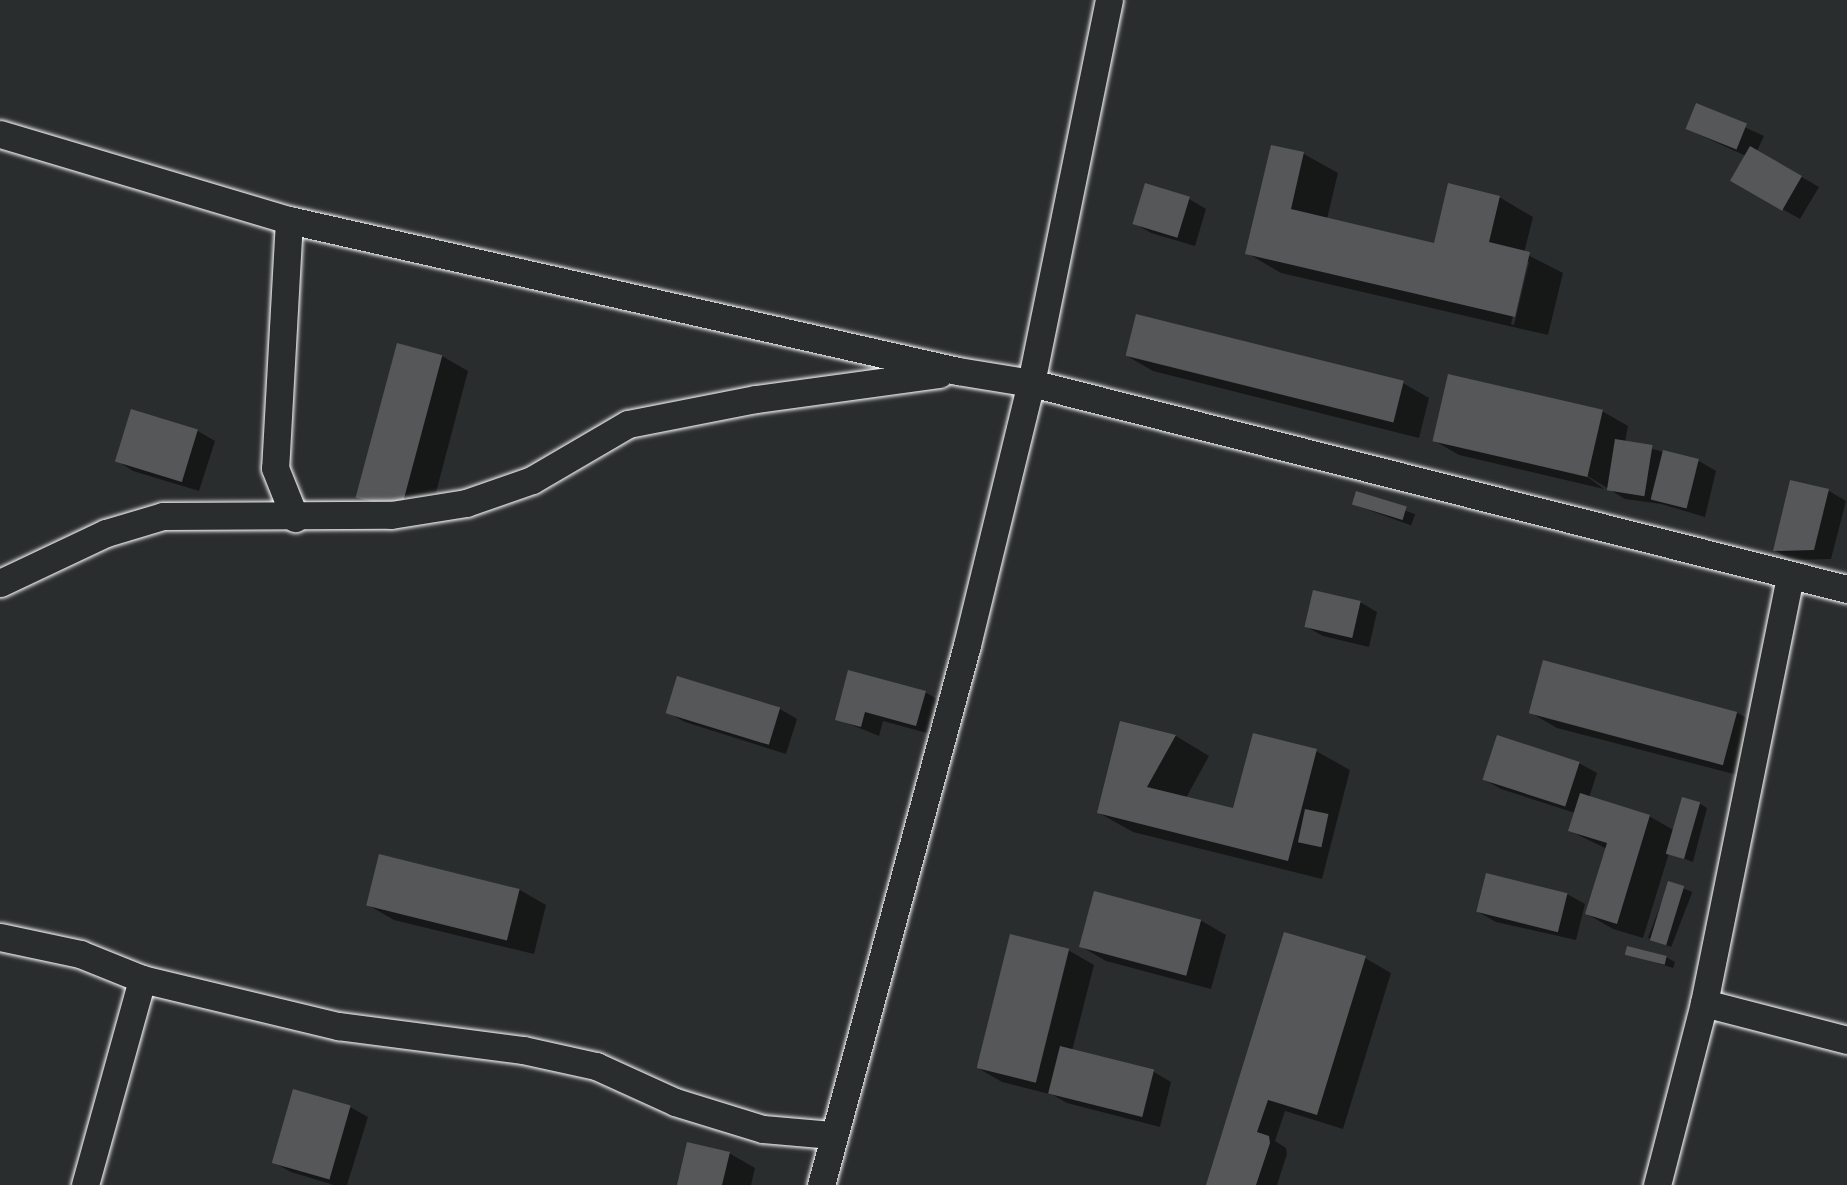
<!DOCTYPE html>
<html>
<head>
<meta charset="utf-8">
<style>
  body { margin:0 }
  #map { position:relative; width:1847px; height:1185px; overflow:hidden; background:#2a2d2e; font-family:"Gochi Hand",sans-serif }
  div>[style] { position:absolute }
  [style*='--x'] { left:calc(var(--x)*1px); top:calc(var(--y)*1px); width:calc(var(--w)*1px); rotate:calc(var(--a)*1deg) }
  .shadow>* { inset:0; background:#0007; transform-origin:0 0 }
  .building>* { inset:0; background:#555758; transform-origin:0 0 }
  .roads { filter:drop-shadow(0 0 2px #fff) drop-shadow(0 0 2px #fff) }
  .street>* { height:27px; margin:-13.5px; padding:0 13.5px; transform-origin:13.5px; border-radius:13.5px; background:#2a2d2e }
  span { translate:-50% -50%; white-space:nowrap; text-align:center; line-height:1.15; -webkit-text-stroke:4.5px #2a2d2e; paint-order:stroke }
</style>
</head>
<body>
<div id="map">
  <div class="shadow">
    <div style="clip-path:polygon(1696px 105px,1764px 136px,1757px 151px,1819px 187px,1800px 219px,1732px 180px,1746px 156px,1687px 129px)"></div>
    <div style="clip-path:polygon(evenodd,1272px 147px,1304px 154px,1338px 173px,1327px 219px,1436px 244px,1499px 197px,1533px 217px,1524px 253px,1563px 273px,1548px 335px,1281px 273px,1247px 253px,1272px 147px,1526px 262px,1529px 262px,1514px 325px,1511px 324px,1526px 262px)"></div>
    <div style="clip-path:polygon(1189px 199px,1206px 209px,1195px 246px,1151px 233px,1134px 223px)"></div>
    <div style="clip-path:polygon(442px 356px,468px 371px,428px 523px,385px 512px,359px 497px)"></div>
    <div style="clip-path:polygon(1127px 356px,1403px 383px,1429px 398px,1419px 438px,1153px 371px)"></div>
    <div style="clip-path:polygon(132px 411px,198px 431px,215px 441px,199px 491px,133px 471px,116px 460px)"></div>
    <div style="clip-path:polygon(1602px 411px,1628px 426px,1625px 442px,1699px 461px,1716px 471px,1705px 517px,1661px 504px,1625px 499px,1581px 472px,1604px 489px,1459px 455px,1433px 440px)"></div>
    <div style="clip-path:polygon(1829px 491px,1846px 501px,1831px 559px,1792px 560px,1774px 550px)"></div>
    <div style="left:1357px;top:493px;width:62px;height:12px;rotate:20deg"></div>
    <div style="clip-path:polygon(1360px 602px,1377px 612px,1369px 647px,1323px 636px,1305px 626px)"></div>
    <div style="clip-path:polygon(678px 678px,780px 709px,797px 719px,786px 754px,685px 722px,667px 712px)"></div>
    <div style="clip-path:polygon(925px 692px,942px 702px,934px 735px,883px 721px,879px 736px,837px 719px)"></div>
    <div style="clip-path:polygon(1736px 712px,1762px 727px,1749px 778px,1557px 728px,1531px 713px)"></div>
    <div style="clip-path:polygon(1121px 723px,1176px 736px,1209px 756px,1186px 798px,1235px 810px,1316px 751px,1350px 770px,1322px 879px,1133px 832px,1099px 813px)"></div>
    <div style="clip-path:polygon(1579px 763px,1597px 773px,1589px 798px,1649px 816px,1675px 831px,1699px 803px,1707px 808px,1693px 862px,1669px 853px,1643px 938px,1613px 929px,1587px 914px,1607px 849px,1570px 831px,1575px 813px,1501px 789px,1483px 779px)"></div>
    <div style="clip-path:polygon(380px 856px,520px 890px,546px 905px,534px 954px,394px 920px,368px 905px)"></div>
    <div style="left:1669px;top:883px;width:25px;height:59px;rotate:21deg"></div>
    <div style="clip-path:polygon(1567px 894px,1585px 904px,1576px 940px,1496px 922px,1478px 912px)"></div>
    <div style="clip-path:polygon(1200px 920px,1226px 935px,1211px 989px,1106px 961px,1080px 946px)"></div>
    <div style="clip-path:polygon(1068px 950px,1094px 965px,1072px 1051px,1154px 1072px,1171px 1082px,1160px 1127px,1067px 1103px,1053px 1095px,1002px 1082px,976px 1067px)"></div>
    <div style="clip-path:polygon(1627px 954px,1666px 957px,1675px 962px,1673px 968px)"></div>
    <div style="clip-path:polygon(1365px 958px,1391px 973px,1343px 1129px,1285px 1111px,1275px 1141px,1286px 1148px,1287px 1154px,1277px 1185px,1207px 1185px)"></div>
    <div style="clip-path:polygon(350px 1107px,368px 1117px,347px 1185px,334px 1185px,291px 1172px,273px 1162px)"></div>
    <div style="clip-path:polygon(729px 1153px,755px 1168px,751px 1185px,678px 1185px)"></div>
  </div>
  <div class="building">
    <div style="left:1696px;top:103px;width:55px;height:28px;rotate:22deg"></div>
    <div style="clip-path:polygon(1271px 145px,1304px 152px,1291px 209px,1434px 243px,1448px 183px,1500px 196px,1489px 242px,1530px 252px,1515px 317px,1245px 254px)"></div>
    <div style="left:1750px;top:146px;width:60px;height:40px;rotate:30deg"></div>
    <div style="left:1145px;top:183px;width:47px;height:43px;rotate:17deg"></div>
    <div style="left:1136px;top:314px;width:276px;height:43px;rotate:14deg"></div>
    <div style="left:397px;top:343px;width:47px;height:160px;rotate:15deg"></div>
    <div style="left:1448px;top:374px;width:159px;height:69px;rotate:13deg"></div>
    <div style="left:131px;top:409px;width:70px;height:55px;rotate:17deg"></div>
    <div style="left:1615px;top:439px;width:38px;height:52px;rotate:9deg"></div>
    <div style="left:1663px;top:450px;width:37px;height:51px;rotate:14deg"></div>
    <div style="clip-path:polygon(1790px 480px,1829px 489px,1814px 550px,1773px 551px)"></div>
    <div style="left:1356px;top:491px;width:53px;height:14px;rotate:17deg"></div>
    <div style="left:1313px;top:590px;width:49px;height:38px;rotate:13deg"></div>
    <div style="left:1543px;top:660px;width:201px;height:55px;rotate:15deg"></div>
    <div style="clip-path:polygon(848px 670px,926px 691px,916px 726px,865px 712px,861px 727px,835px 720px)"></div>
    <div style="left:677px;top:676px;width:108px;height:39px;rotate:17deg"></div>
    <div style="clip-path:polygon(1120px 721px,1176px 735px,1147px 787px,1233px 808px,1253px 733px,1317px 749px,1288px 861px,1097px 813px)"></div>
    <div style="left:1497px;top:735px;width:87px;height:47px;rotate:18deg"></div>
    <div style="clip-path:polygon(1580px 793px,1650px 815px,1617px 924px,1585px 914px,1607px 843px,1568px 831px)"></div>
    <div style="left:1682px;top:797px;width:19px;height:59px;rotate:16deg"></div>
    <div style="left:1305px;top:809px;width:24px;height:34px;rotate:12deg"></div>
    <div style="left:379px;top:854px;width:145px;height:53px;rotate:14deg"></div>
    <div style="left:1486px;top:873px;width:84px;height:40px;rotate:14deg"></div>
    <div style="left:1668px;top:881px;width:17px;height:62px;rotate:17deg"></div>
    <div style="left:1094px;top:891px;width:111px;height:58px;rotate:15deg"></div>
    <div style="clip-path:polygon(1284px 932px,1366px 956px,1317px 1115px,1268px 1100px,1257px 1132px,1269px 1136px,1270px 1143px,1256px 1185px,1206px 1185px)"></div>
    <div style="left:1010px;top:934px;width:61px;height:138px;rotate:14deg"></div>
    <div style="left:1627px;top:946px;width:41px;height:9px;rotate:14deg"></div>
    <div style="left:1060px;top:1046px;width:97px;height:49px;rotate:14deg"></div>
    <div style="left:293px;top:1089px;width:60px;height:77px;rotate:16deg"></div>
    <div style="clip-path:polygon(687px 1142px,730px 1152px,722px 1185px,677px 1185px)"></div>
  </div>
  <div class="roads">
    <div class="street">
      <div style="--x:0;--y:134;--w:302;--a:16.6"></div>
      <div style="--x:289;--y:220;--w:686;--a:12.72"></div>
      <div style="--x:958;--y:371;--w:74;--a:9.3"></div>
      <div style="--x:1031;--y:383;--w:842;--a:14.17"></div>
      <div style="--x:289;--y:220;--w:248;--a:93.2"></div>
      <div style="--x:275;--y:468;--w:54;--a:68.2"></div>
      <div style="--x:0;--y:583;--w:117;--a:-25.3"></div>
      <div style="--x:106;--y:533;--w:59;--a:-16.6"></div>
      <div style="--x:163;--y:516;--w:228;--a:-0.3"></div>
      <div style="--x:391;--y:515;--w:76;--a:-9.1"></div>
      <div style="--x:466;--y:503;--w:70;--a:-19.2"></div>
      <div style="--x:532;--y:480;--w:111;--a:-30.3"></div>
      <div style="--x:628;--y:424;--w:130;--a:-11.1"></div>
      <div style="--x:756;--y:399;--w:185;--a:-7.8"></div>
      <div style="--x:0;--y:937;--w:82;--a:12"></div>
      <div style="--x:80;--y:954;--w:67;--a:22"></div>
      <div style="--x:142;--y:979;--w:202;--a:13.5"></div>
      <div style="--x:338;--y:1026;--w:187;--a:7.4"></div>
      <div style="--x:523;--y:1050;--w:75;--a:12.4"></div>
      <div style="--x:596;--y:1066;--w:87;--a:24.5"></div>
      <div style="--x:675;--y:1102;--w:92;--a:17.1"></div>
      <div style="--x:763;--y:1129;--w:69;--a:5"></div>
      <div style="--x:1704;--y:1003;--w:148;--a:14.5"></div>
      <div style="--x:85;--y:1185;--w:214;--a:-74.5"></div>
      <div style="--x:821;--y:1185;--w:559;--a:-74.87"></div>
      <div style="--x:967;--y:645;--w:270;--a:-76.3"></div>
      <div style="--x:1031;--y:383;--w:391;--a:-78.5"></div>
      <div style="--x:1657;--y:1185;--w:188;--a:-75.5"></div>
      <div style="--x:1704;--y:1003;--w:435;--a:-78.6"></div>
    </div>
  </div>
</div>
</body>
</html>
